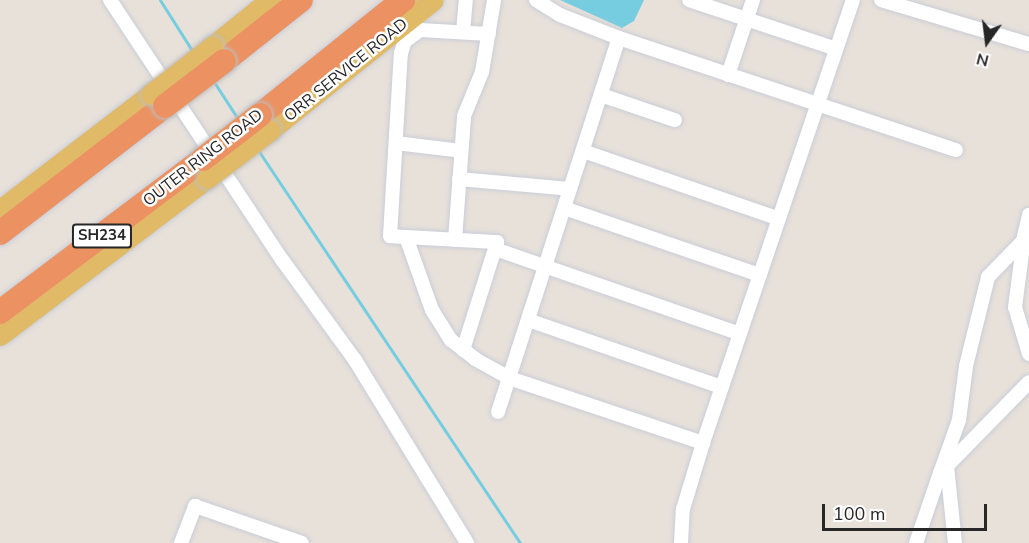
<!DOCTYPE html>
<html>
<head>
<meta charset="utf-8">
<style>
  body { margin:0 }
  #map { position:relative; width:1029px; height:543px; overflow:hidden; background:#e8e1da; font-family:"Nunito Sans",sans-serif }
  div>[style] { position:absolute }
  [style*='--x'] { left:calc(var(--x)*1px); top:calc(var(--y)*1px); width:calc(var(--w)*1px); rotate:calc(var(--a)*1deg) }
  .water>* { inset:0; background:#77cde0 }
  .stream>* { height:3px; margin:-1.5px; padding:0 1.5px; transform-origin:1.5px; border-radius:1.5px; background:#77cde0 }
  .roads { filter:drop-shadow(0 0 2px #c9cdd8) drop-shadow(0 0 2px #c9cdd8) }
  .street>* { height:14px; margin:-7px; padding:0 7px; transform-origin:7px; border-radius:7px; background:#fff }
  .primary>* { height:21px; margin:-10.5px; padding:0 10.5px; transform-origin:10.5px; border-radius:10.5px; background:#e0ba67 }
  .highway>* { height:24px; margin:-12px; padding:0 12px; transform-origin:12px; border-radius:12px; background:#ec9262 }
  .bridges { filter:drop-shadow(0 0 2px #bebebe) drop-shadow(0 0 2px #bebebe) }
  .primary-bridge>* { height:21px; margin:-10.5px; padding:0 10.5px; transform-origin:10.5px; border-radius:10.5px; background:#e0ba67 }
  .highway-bridge>* { height:24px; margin:-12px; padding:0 12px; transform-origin:12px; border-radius:12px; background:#ec9262 }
  span { translate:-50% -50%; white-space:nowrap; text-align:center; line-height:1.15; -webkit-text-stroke:5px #fff; paint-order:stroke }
  .shield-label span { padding:2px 4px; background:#fff; border:2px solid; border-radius:4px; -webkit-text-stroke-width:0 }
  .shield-label { font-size:15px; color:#272727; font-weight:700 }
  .street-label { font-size:16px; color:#272727 }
  .north { position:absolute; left:957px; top:12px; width:60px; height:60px; -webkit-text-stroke:4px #fff; paint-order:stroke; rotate:194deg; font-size:16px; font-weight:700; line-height:24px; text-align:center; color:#272727 }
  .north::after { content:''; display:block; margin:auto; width:21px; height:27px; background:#272727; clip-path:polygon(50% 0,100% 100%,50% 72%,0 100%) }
  .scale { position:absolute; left:822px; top:504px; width:165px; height:27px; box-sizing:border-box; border:3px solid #272727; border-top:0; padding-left:8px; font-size:18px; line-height:21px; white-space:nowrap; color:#272727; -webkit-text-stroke:4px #fff; paint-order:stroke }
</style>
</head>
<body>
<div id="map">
  <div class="water">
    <div style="clip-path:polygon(560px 0,644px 0,634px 21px,622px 28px)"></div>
  </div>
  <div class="stream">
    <div style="--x:160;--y:0;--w:62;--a:57.6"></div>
    <div style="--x:214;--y:82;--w:44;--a:57"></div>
    <div style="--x:258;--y:150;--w:472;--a:56.3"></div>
  </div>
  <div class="roads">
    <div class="street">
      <div style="--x:110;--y:0;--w:313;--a:56.5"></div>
      <div style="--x:283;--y:261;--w:122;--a:54"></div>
      <div style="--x:355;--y:360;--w:215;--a:58.5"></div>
      <div style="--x:536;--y:0;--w:28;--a:32"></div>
      <div style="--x:560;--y:15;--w:63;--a:21.3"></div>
      <div style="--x:619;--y:38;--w:355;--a:18.4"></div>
      <div style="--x:689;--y:0;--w:155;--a:18.4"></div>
      <div style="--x:881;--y:0;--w:154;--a:16.6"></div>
      <div style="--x:463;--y:32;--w:32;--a:-85"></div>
      <div style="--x:728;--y:75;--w:79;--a:-71.6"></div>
      <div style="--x:601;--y:95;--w:78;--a:18.7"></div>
      <div style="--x:396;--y:143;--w:65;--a:7"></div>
      <div style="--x:583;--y:151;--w:207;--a:19.1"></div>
      <div style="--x:459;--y:179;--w:111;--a:5.1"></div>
      <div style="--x:564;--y:208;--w:207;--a:18.9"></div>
      <div style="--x:406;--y:237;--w:77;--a:70.4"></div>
      <div style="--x:432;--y:310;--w:36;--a:58"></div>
      <div style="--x:451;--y:340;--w:31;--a:38"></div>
      <div style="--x:475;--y:359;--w:39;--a:29"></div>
      <div style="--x:509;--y:378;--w:205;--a:18.5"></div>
      <div style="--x:1024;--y:238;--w:70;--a:97.4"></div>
      <div style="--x:1015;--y:307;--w:49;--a:73.4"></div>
      <div style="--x:455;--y:240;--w:124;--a:-85.8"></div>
      <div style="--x:464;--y:116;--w:48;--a:-67.8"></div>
      <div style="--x:482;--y:72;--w:73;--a:-80.5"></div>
      <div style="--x:495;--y:249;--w:259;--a:19.1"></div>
      <div style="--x:528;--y:320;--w:205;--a:19.1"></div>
      <div style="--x:463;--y:350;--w:113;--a:-72.5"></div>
      <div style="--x:497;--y:242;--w:107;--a:-176.8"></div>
      <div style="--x:390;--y:236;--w:183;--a:-86.6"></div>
      <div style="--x:401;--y:53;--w:13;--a:-72"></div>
      <div style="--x:405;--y:41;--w:19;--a:-36"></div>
      <div style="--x:420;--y:30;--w:69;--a:3.3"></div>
      <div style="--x:498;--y:412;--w:393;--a:-72.1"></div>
      <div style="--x:947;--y:466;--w:77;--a:84.1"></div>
      <div style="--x:940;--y:473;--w:56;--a:-70.3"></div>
      <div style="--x:959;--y:420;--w:54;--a:-82.6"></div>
      <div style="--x:966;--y:366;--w:92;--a:-76.1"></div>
      <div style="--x:988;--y:277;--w:50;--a:-45.8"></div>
      <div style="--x:1023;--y:241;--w:27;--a:-77"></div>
      <div style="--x:181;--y:543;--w:40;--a:-69"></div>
      <div style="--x:195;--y:506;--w:113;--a:19.1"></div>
      <div style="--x:681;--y:543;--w:34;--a:-87"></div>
      <div style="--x:683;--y:509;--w:69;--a:-73.1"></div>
      <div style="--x:703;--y:443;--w:468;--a:-71.3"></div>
      <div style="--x:916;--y:543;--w:74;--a:-71.1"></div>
      <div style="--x:940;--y:473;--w:127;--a:-45.6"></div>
    </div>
    <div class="primary">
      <div style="--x:213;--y:46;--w:73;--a:-38.9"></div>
      <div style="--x:270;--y:130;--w:208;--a:-38.6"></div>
      <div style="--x:0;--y:210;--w:190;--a:-37.5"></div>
      <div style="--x:0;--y:335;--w:260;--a:-37.2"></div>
    </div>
    <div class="highway">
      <div style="--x:224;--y:61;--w:98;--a:-38.4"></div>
      <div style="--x:260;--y:115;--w:184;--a:-38.8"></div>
      <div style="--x:0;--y:233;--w:208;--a:-37.6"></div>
      <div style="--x:0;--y:312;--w:254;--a:-37"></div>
    </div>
  </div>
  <div class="bridges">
    <div class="primary-bridge">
      <div style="--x:151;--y:94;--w:78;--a:-37.7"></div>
      <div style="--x:207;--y:178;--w:79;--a:-37.3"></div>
    </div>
    <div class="highway-bridge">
      <div style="--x:165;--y:106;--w:74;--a:-37.3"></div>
      <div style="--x:203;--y:159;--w:72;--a:-37.7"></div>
    </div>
  </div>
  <div class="shield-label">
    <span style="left:102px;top:236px">SH234</span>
  </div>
  <div class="street-label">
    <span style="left:346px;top:70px;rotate:-39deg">ORR SERVICE ROAD</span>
    <span style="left:203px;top:158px;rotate:-38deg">OUTER RING ROAD</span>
  </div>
  <div class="north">N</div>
  <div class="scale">100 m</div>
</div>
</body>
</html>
